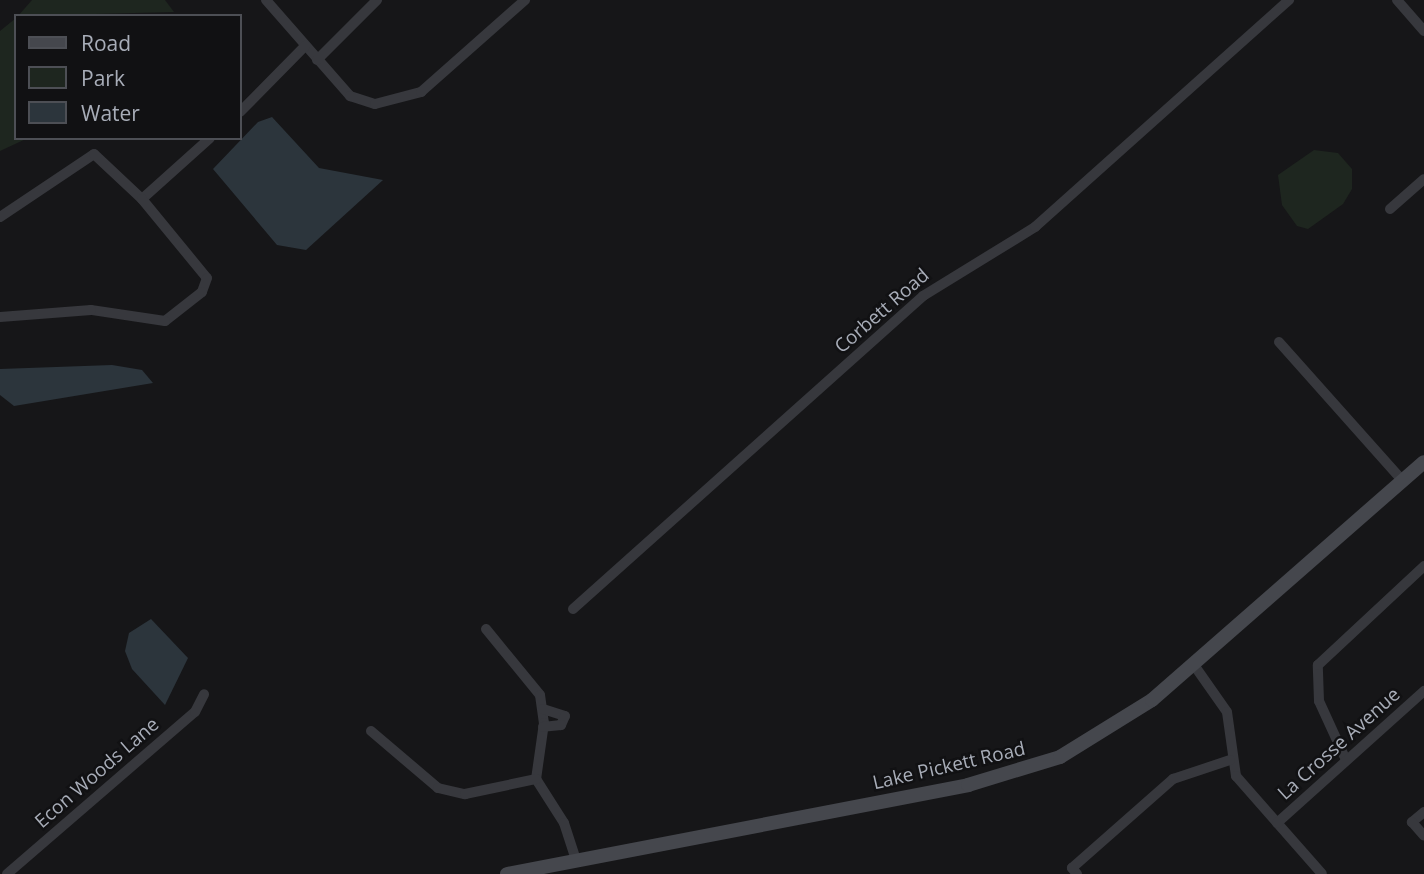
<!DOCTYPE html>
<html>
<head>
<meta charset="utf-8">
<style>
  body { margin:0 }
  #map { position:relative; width:1424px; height:874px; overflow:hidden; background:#161618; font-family:"Open Sans",sans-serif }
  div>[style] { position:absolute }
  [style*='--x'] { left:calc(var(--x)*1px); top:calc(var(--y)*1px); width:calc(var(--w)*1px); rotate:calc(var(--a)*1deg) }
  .green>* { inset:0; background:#1e261f }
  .water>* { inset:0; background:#2c353c }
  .minor>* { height:10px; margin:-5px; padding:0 5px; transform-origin:5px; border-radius:5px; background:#37383d }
  .secondary>* { height:14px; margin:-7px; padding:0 7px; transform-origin:7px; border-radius:7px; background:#45474d }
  span { translate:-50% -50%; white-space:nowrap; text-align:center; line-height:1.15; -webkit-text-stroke:5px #111113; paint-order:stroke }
  .street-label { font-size:19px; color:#a8adb8 }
  .legend { position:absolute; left:14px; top:14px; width:228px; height:126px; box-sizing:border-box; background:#111113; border:2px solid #4d4f55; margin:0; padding:9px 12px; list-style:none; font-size:21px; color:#a8adb8 }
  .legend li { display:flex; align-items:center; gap:14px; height:35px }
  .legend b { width:35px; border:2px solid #4d4f55 }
</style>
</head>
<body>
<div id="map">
  <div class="green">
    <div style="clip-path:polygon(32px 0,165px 0,174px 12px,18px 16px)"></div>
    <div style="clip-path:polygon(16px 18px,16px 138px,28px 138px,0 151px,0 31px)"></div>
    <div style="clip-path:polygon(1314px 150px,1338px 153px,1352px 169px,1352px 189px,1343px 204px,1308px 229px,1297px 226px,1282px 205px,1278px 175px)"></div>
  </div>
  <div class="water">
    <div style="clip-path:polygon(272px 117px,319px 168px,383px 180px,306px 250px,277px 245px,213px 169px,258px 122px)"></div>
    <div style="clip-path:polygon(112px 365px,142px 370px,153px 383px,14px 406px,0 395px,0 369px)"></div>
    <div style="clip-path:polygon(151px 619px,188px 658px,165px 705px,132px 669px,125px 651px,129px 633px)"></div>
  </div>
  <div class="minor">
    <div style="--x:266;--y:0;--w:128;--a:48.8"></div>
    <div style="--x:350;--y:96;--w:26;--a:18"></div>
    <div style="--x:375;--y:104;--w:48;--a:-14.6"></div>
    <div style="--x:421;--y:92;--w:139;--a:-41.5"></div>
    <div style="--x:1397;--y:0;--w:41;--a:48.9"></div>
    <div style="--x:317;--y:60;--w:85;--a:-45"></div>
    <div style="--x:240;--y:112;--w:93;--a:-45.4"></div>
    <div style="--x:142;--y:199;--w:91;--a:-41.9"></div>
    <div style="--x:1390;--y:209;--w:45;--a:-41.4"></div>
    <div style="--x:0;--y:217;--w:113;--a:-33.8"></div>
    <div style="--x:94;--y:154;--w:66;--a:43.2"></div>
    <div style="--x:142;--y:199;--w:102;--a:50.6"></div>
    <div style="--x:207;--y:278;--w:15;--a:110"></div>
    <div style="--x:202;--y:292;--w:47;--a:141.9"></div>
    <div style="--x:165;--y:321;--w:75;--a:-171.5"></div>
    <div style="--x:91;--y:310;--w:91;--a:175.6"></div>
    <div style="--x:1279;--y:342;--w:186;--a:48.3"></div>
    <div style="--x:573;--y:609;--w:470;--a:-41.8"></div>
    <div style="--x:923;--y:296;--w:132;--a:-31.6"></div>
    <div style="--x:1035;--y:227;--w:341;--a:-41.8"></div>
    <div style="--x:486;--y:629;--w:85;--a:50.7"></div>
    <div style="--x:540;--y:695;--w:28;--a:82"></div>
    <div style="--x:544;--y:723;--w:57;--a:98.1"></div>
    <div style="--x:536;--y:779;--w:52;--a:57.5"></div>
    <div style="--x:564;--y:823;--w:40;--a:72"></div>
    <div style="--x:1194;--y:665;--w:57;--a:54.9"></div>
    <div style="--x:1227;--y:712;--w:65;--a:82"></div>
    <div style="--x:1236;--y:776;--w:130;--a:48.7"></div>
    <div style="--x:543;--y:709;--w:23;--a:18"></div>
    <div style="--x:565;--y:716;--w:10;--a:114"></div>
    <div style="--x:561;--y:725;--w:18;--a:174"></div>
    <div style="--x:371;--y:731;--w:88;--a:40.4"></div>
    <div style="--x:438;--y:788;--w:28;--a:13"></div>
    <div style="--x:465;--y:794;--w:73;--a:-11.9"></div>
    <div style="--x:1346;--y:760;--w:65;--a:-114.6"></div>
    <div style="--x:1319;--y:701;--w:36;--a:-92"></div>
    <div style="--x:1318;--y:665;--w:145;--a:-43"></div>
    <div style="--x:1424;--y:812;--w:16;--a:140"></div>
    <div style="--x:1412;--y:822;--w:18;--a:49"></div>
    <div style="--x:1277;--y:823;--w:198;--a:-41.9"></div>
    <div style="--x:7;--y:874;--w:248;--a:-40.8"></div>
    <div style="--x:195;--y:712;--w:20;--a:-63"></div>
    <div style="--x:1077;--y:874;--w:8;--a:-130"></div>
    <div style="--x:1072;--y:868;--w:135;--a:-41.4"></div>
    <div style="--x:1173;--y:779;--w:60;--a:-18.4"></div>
  </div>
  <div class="secondary">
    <div style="--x:507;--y:874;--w:470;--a:-10.9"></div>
    <div style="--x:968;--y:785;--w:96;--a:-16.9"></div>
    <div style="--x:1060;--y:757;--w:108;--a:-31.8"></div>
    <div style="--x:1152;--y:700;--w:361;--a:-41.2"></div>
  </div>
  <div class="street-label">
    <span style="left:882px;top:311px;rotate:-41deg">Corbett Road</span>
    <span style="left:1339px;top:744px;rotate:-42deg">La Crosse Avenue</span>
    <span style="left:949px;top:766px;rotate:-13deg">Lake Pickett Road</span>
    <span style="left:97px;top:773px;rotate:-41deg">Econ Woods Lane</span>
  </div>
  <ul class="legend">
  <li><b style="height:9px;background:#45474d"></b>Road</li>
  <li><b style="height:19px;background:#1e261f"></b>Park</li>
  <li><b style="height:19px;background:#2c353c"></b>Water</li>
  </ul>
</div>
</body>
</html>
